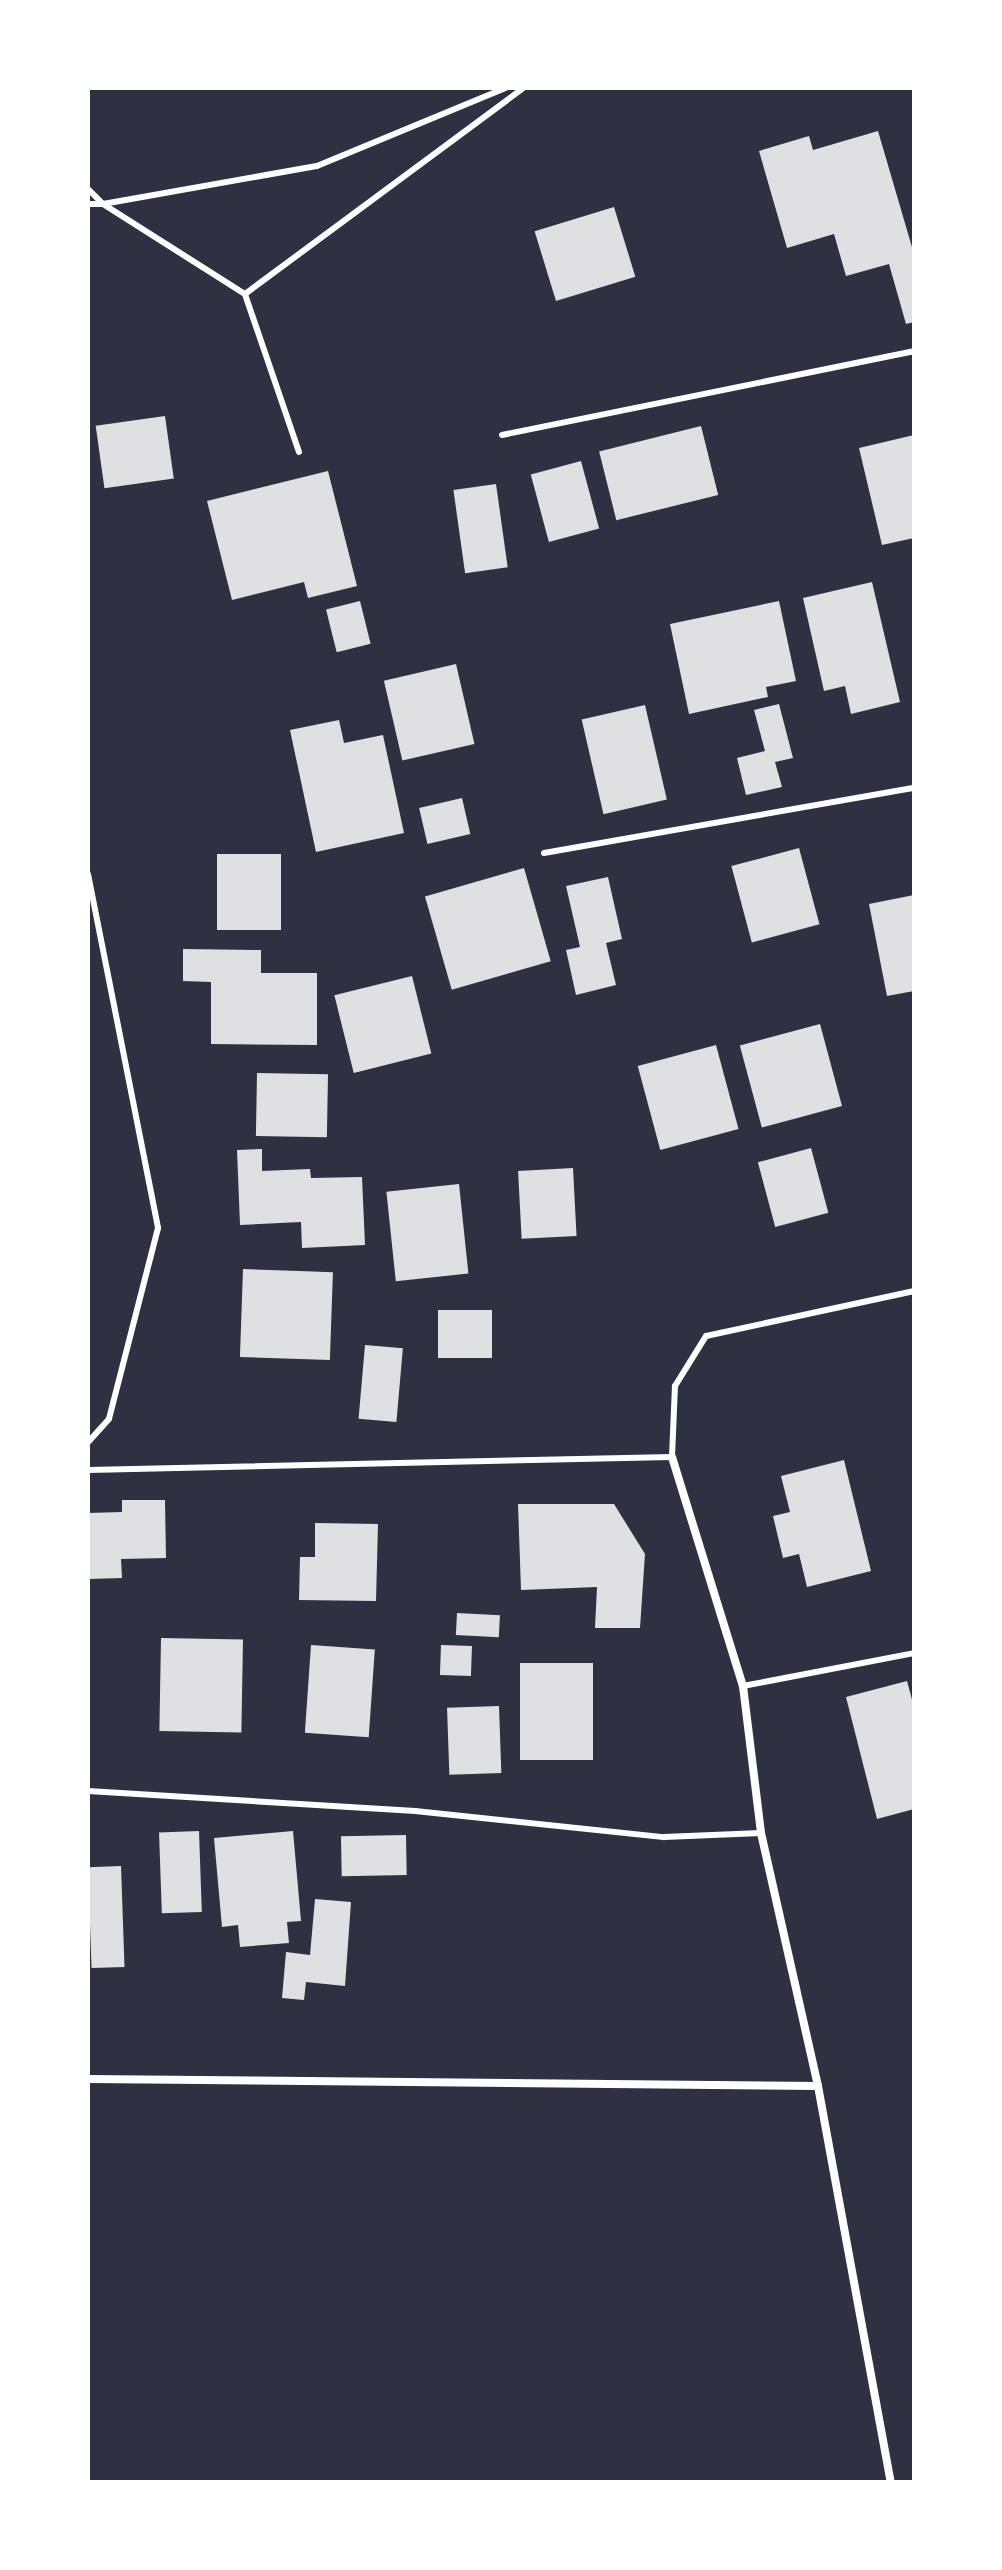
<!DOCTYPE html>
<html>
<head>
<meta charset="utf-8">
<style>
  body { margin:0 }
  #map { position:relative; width:1002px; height:2570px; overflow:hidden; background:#2d3142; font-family:"IBM Plex Sans",sans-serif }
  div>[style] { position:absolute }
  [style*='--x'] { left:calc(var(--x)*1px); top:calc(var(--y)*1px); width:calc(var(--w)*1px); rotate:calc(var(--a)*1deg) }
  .building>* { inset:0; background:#e0e0e3; transform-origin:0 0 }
  .service>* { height:6px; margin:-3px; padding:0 3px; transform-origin:3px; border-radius:3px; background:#fff }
  .minor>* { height:8px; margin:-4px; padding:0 4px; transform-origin:4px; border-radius:4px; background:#fff }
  span { translate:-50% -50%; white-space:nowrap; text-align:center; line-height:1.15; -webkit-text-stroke:8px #fff; paint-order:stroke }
  .frame { position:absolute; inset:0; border:90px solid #fff; pointer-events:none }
</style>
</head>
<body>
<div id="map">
  <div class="building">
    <div style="clip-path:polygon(878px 131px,914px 254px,914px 322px,906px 324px,889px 264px,846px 276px,834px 234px,787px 248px,759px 151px,809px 136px,813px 150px)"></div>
    <div style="left:614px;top:207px;width:73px;height:83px;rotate:73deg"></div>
    <div style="left:165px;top:416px;width:63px;height:70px;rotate:82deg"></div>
    <div style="left:701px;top:426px;width:71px;height:105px;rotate:76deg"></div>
    <div style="clip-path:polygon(914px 435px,914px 538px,882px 545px,859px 448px)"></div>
    <div style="left:581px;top:461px;width:70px;height:52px;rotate:75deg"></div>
    <div style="clip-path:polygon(328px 471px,357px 586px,308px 598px,304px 582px,232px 600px,207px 501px)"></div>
    <div style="left:496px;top:484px;width:84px;height:43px;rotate:82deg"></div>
    <div style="clip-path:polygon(872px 582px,900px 702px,851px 714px,845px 686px,824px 691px,803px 598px)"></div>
    <div style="left:360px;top:601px;width:44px;height:35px;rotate:76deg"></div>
    <div style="clip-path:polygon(779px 601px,796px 681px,766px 687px,768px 697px,689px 714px,670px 624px)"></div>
    <div style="left:456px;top:664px;width:82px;height:74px;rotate:77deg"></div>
    <div style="clip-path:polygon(779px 704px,793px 758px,775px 762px,782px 787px,746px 795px,737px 758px,765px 751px,754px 710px)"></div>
    <div style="left:645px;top:705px;width:97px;height:65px;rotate:77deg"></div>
    <div style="clip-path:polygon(339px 720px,344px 743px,383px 735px,404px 833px,316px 852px,290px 730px)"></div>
    <div style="left:462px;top:798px;width:37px;height:44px;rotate:77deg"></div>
    <div style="left:799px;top:848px;width:79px;height:70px;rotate:75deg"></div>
    <div style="left:217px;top:854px;width:64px;height:76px"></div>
    <div style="left:524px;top:868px;width:97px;height:103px;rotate:74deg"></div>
    <div style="clip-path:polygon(608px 877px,622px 939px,606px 943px,616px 985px,576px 995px,566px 950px,580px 947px,566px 886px)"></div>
    <div style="clip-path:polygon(914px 895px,914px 991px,887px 996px,869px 904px)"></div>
    <div style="clip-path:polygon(183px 949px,261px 950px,261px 973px,317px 973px,317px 1045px,211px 1044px,211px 982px,183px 981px)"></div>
    <div style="left:412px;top:976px;width:80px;height:80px;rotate:76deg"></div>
    <div style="left:820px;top:1024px;width:85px;height:83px;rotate:75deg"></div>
    <div style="left:716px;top:1045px;width:87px;height:81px;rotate:75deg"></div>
    <div style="left:257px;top:1073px;width:71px;height:63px;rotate:1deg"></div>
    <div style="left:811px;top:1148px;width:67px;height:55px;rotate:75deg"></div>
    <div style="clip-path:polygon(262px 1149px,262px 1171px,310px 1169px,311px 1178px,362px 1177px,365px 1245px,302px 1248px,301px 1222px,240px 1225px,237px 1150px)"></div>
    <div style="left:573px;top:1168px;width:68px;height:55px;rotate:87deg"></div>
    <div style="left:459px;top:1184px;width:90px;height:73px;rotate:84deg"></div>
    <div style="left:243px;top:1269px;width:90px;height:88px;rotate:2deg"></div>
    <div style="left:492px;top:1310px;width:48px;height:54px;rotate:90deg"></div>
    <div style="left:365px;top:1345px;width:38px;height:74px;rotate:5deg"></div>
    <div style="clip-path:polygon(844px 1460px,871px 1571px,807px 1587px,799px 1554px,783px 1558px,773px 1516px,790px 1512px,781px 1476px)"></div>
    <div style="clip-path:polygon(122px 1500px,165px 1500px,166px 1558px,121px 1559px,122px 1578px,88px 1579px,88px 1513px,122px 1512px)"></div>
    <div style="clip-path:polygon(518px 1504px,614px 1504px,645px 1554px,640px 1628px,595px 1628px,597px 1587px,521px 1590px)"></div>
    <div style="clip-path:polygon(315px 1523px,378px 1524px,376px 1601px,299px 1600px,300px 1557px,315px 1557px)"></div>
    <div style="left:457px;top:1613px;width:43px;height:22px;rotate:3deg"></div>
    <div style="left:161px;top:1638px;width:82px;height:93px;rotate:1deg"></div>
    <div style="left:311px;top:1645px;width:64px;height:88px;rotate:4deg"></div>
    <div style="left:441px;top:1645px;width:31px;height:30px;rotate:2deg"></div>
    <div style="left:520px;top:1663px;width:73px;height:97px"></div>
    <div style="clip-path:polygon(907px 1681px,914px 1707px,914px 1809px,877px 1819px,846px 1697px)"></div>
    <div style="left:499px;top:1706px;width:67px;height:52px;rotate:88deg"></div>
    <div style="left:199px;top:1831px;width:81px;height:40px;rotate:88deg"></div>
    <div style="clip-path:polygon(293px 1831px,301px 1921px,287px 1922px,289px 1943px,240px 1947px,238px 1925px,222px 1927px,214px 1838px)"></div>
    <div style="left:406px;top:1835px;width:40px;height:65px;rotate:89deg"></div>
    <div style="left:121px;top:1866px;width:101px;height:33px;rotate:88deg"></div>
    <div style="clip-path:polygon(315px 1899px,351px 1902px,345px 1986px,306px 1982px,304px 2000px,282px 1998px,286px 1952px,310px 1955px)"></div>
  </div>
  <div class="service">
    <div style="--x:88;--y:189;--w:21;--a:45"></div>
    <div style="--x:103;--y:204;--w:217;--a:-10.1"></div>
    <div style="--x:317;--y:166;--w:204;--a:-22.5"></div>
    <div style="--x:88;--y:204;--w:15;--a:0"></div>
    <div style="--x:103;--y:204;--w:168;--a:32.4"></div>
    <div style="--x:502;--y:435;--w:420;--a:-11.5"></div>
    <div style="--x:299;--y:452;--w:167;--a:-108.9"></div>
    <div style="--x:245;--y:294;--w:346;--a:-36.5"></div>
    <div style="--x:544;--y:853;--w:376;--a:-10"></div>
    <div style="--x:88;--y:874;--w:361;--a:78.8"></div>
    <div style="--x:158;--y:1228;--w:197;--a:104.4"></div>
    <div style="--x:109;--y:1419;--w:31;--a:132"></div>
    <div style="--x:88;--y:1470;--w:584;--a:-1.28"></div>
    <div style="--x:672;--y:1457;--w:71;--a:-87.6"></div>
    <div style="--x:675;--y:1386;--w:59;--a:-58.2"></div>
    <div style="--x:706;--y:1336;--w:213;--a:-12.2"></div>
    <div style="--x:743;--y:1686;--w:174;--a:-10.9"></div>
    <div style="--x:88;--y:1791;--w:328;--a:3.5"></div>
    <div style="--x:415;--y:1811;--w:250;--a:6"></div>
    <div style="--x:664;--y:1837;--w:97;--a:-2.4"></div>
  </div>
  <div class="minor">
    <div style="--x:672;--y:1457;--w:240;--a:72.8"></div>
    <div style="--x:743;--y:1686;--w:148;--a:83"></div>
    <div style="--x:761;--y:1833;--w:259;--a:77.3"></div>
    <div style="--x:818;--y:2086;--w:403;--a:79.6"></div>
    <div style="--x:88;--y:2079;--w:730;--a:0.55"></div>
  </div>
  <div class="frame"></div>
</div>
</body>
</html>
